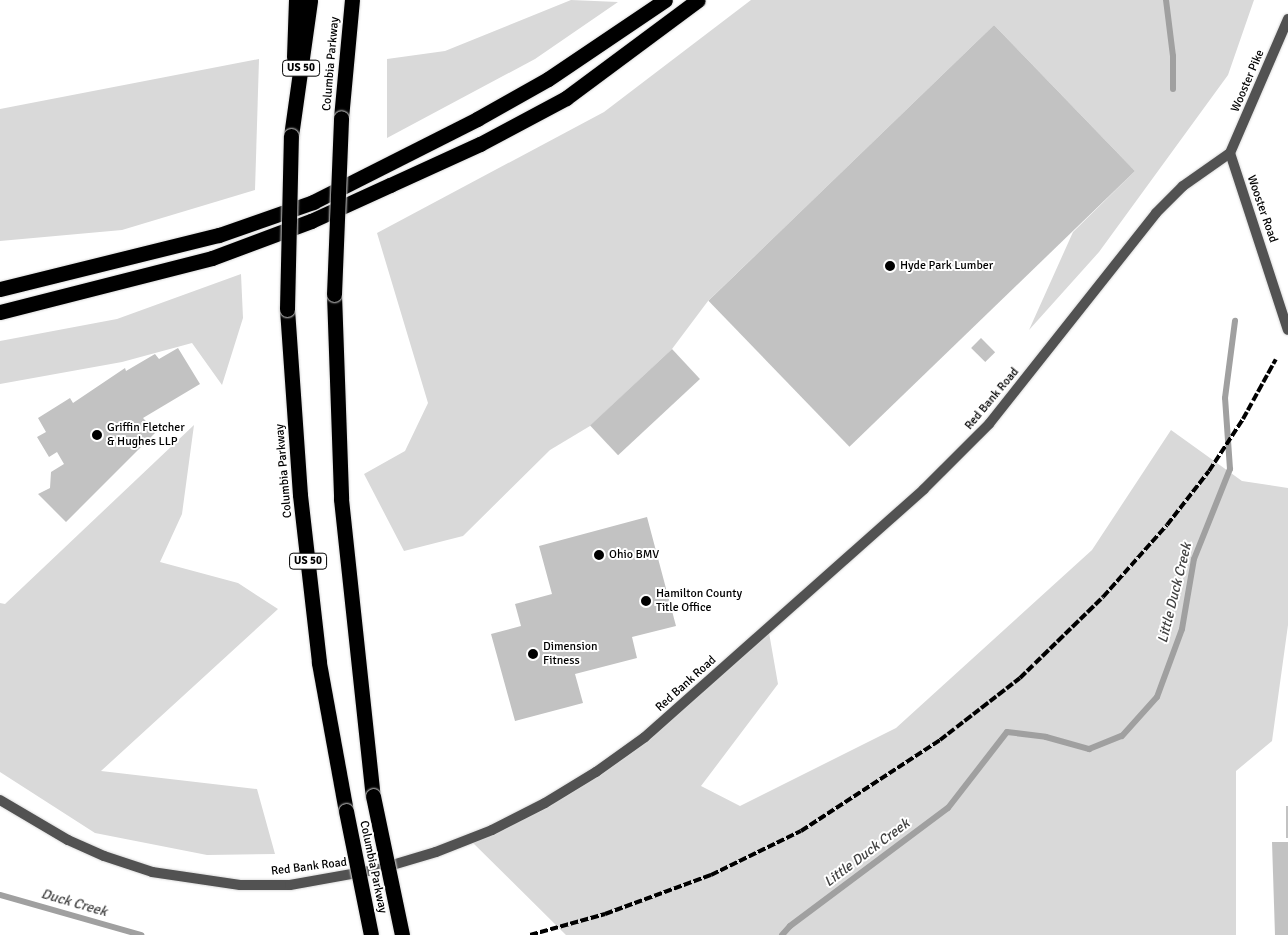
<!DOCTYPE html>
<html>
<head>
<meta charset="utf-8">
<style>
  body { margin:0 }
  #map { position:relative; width:1288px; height:935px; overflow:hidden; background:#fff; font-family:Signika,sans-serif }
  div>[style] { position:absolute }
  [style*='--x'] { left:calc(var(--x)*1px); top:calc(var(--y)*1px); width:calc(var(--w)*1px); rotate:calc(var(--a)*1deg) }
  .green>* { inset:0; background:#d9d9d9 }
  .stream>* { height:6px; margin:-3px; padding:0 3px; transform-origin:3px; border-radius:3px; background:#a0a0a0 }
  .building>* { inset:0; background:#c2c2c2; transform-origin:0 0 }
  .roads { filter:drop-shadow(0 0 1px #dbdbdb) drop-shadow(0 0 1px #dbdbdb) }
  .tertiary>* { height:10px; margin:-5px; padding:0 5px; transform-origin:5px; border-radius:5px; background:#525252 }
  .motorway>* { height:15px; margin:-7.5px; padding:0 7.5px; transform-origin:7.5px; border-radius:7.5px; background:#000 }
  .rail>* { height:4px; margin-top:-2px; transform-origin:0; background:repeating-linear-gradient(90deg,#000 0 8px,transparent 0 10.5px) }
  .bridges { filter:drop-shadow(0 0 1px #dbdbdb) drop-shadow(0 0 1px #dbdbdb) }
  .motorway-bridge>* { height:15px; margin:-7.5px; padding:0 7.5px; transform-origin:7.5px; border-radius:7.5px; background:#000 }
  .dots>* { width:14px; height:14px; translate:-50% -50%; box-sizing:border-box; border:2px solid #fff; border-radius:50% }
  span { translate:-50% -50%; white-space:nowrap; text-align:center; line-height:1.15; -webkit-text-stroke:4px #fff; paint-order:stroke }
  .shield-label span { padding:1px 4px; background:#fff; border:1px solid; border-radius:4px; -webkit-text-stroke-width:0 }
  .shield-label { font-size:11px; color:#000; font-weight:700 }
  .street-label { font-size:12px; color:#000 }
  .poi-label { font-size:12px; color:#000 }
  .left { translate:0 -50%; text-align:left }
  .water-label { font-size:14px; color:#414141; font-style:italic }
</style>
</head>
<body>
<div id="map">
  <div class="green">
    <div style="clip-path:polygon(571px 0,618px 2px,535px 59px,387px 138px,387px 59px,445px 51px)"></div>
    <div style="clip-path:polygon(751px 0,1254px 0,1228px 75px,1099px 252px,1029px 330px,1073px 232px,1135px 171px,994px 25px,708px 301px,672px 349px,590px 426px,550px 450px,463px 536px,404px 551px,364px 474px,405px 451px,428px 403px,377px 233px,604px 112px)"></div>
    <div style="clip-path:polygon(259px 59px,255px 190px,122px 230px,0 241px,0 109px)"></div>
    <div style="clip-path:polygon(241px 274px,243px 318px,222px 385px,192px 343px,122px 362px,0 384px,0 341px,117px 319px)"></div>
    <div style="clip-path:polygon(194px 425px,182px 514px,160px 562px,238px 583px,278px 609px,101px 771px,257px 789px,275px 854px,207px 855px,95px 833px,0 772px,0 603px,5px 604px)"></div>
    <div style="clip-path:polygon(1171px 430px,1242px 481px,1288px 488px,1288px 625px,1272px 741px,1236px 771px,1236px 935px,566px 935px,469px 839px,596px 772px,768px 627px,778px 684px,701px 786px,740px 806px,896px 728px,1092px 550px)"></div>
  </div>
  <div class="stream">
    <div style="--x:1166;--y:0;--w:56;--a:82.9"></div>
    <div style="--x:1173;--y:56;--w:33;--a:90"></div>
    <div style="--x:0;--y:895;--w:147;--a:15.8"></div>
    <div style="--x:782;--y:935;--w:12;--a:-48"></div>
    <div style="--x:790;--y:926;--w:197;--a:-36.8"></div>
    <div style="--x:948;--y:808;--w:96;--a:-52.2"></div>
    <div style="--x:1007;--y:732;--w:39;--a:7"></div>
    <div style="--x:1046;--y:737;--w:45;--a:15.6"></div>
    <div style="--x:1089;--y:749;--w:35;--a:-22"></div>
    <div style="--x:1122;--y:736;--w:52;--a:-48.1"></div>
    <div style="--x:1157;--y:697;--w:72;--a:-69.8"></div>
    <div style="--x:1182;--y:629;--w:71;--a:-80.3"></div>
    <div style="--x:1194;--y:559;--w:97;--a:-68.2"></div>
    <div style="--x:1230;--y:469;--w:71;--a:-94"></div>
    <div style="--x:1225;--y:398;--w:78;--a:-82.6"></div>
  </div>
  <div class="building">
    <div style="left:994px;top:25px;width:203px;height:397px;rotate:46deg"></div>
    <div style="left:981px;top:338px;width:20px;height:14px;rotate:45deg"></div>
    <div style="clip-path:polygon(178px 348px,200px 384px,143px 418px,156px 432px,66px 522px,38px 494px,50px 488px,51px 472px,64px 464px,57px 452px,49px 457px,37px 437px,46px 432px,38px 418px,70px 398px,73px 403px,125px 368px,126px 371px,155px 354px,159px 359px)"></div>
    <div style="left:672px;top:349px;width:41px;height:112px;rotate:47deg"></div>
    <div style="clip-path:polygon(647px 517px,676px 626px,632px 637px,637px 658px,575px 674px,583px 703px,515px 721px,491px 634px,521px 626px,515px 604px,552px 594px,539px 546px)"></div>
    <div style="left:1288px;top:806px;width:32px;height:2px;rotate:90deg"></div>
    <div style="clip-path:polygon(1272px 842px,1288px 842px,1288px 935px,1275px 935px)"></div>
  </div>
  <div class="roads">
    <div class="tertiary">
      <div style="--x:1230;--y:153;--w:186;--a:71.9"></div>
      <div style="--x:1230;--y:153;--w:146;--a:-66.6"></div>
      <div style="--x:0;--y:800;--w:79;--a:30.5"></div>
      <div style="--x:68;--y:840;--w:39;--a:24"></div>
      <div style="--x:104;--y:856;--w:51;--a:18.4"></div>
      <div style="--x:152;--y:872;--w:89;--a:8.4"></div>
      <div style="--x:240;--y:885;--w:50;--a:0"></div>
      <div style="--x:290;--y:885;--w:90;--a:-10.2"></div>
      <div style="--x:379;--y:869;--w:59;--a:-16.6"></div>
      <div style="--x:436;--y:852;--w:60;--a:-21.4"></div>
      <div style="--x:492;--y:830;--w:59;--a:-27"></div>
      <div style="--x:545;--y:803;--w:60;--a:-31.3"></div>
      <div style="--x:596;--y:772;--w:60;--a:-35.5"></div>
      <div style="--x:645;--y:737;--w:373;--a:-41.6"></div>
      <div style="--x:924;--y:489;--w:92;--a:-45"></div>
      <div style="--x:989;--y:424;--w:269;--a:-51.6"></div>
      <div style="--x:1156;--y:213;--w:38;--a:-45"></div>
      <div style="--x:1183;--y:186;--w:57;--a:-35.1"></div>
    </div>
    <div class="motorway">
      <div style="--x:294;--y:57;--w:57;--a:-88"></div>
      <div style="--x:341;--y:118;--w:119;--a:-84.7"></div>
      <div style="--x:291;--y:136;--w:137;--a:-82"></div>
      <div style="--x:0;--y:289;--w:226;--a:-13.9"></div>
      <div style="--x:219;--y:235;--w:100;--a:-19.3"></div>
      <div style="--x:313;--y:202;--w:184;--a:-26.8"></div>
      <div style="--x:477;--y:119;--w:81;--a:-29.4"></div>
      <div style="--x:548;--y:79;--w:141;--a:-34"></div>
      <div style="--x:334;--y:294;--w:205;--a:88"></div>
      <div style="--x:341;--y:499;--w:299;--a:83.9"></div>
      <div style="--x:287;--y:309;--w:186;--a:86"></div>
      <div style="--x:300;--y:495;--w:169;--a:83.5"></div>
      <div style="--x:319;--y:663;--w:150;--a:79.7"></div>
      <div style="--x:0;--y:312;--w:219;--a:-14.3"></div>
      <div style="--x:212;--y:258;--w:106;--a:-20.5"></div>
      <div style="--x:311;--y:221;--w:87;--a:-24.5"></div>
      <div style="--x:390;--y:185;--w:99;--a:-24.5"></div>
      <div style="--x:480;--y:144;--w:98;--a:-28.1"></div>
      <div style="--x:566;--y:98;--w:164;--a:-36.6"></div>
    </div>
  </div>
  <div class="rail">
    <div style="--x:530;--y:935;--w:78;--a:-15.6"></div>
    <div style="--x:605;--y:914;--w:113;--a:-20.2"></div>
    <div style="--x:711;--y:875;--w:100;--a:-26.1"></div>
    <div style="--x:801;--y:831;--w:166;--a:-33.2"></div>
    <div style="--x:940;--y:740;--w:101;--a:-37.8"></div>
    <div style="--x:1020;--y:678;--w:116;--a:-44.3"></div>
    <div style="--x:1103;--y:597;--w:96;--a:-48.4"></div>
    <div style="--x:1167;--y:525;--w:68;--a:-52.1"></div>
    <div style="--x:1209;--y:471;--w:62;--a:-56.8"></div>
    <div style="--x:1243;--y:419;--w:68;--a:-61.2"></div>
  </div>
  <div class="bridges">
    <div class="motorway-bridge">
      <div style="--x:334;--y:294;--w:176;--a:-87.7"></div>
      <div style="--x:287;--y:309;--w:173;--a:-88.7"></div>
      <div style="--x:373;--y:796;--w:142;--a:78.2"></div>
      <div style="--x:346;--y:811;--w:126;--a:78.6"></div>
    </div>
  </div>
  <div class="dots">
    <div style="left:890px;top:266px;background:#000"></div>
    <div style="left:97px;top:435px;background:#000"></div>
    <div style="left:599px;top:555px;background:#000"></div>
    <div style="left:646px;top:601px;background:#000"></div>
    <div style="left:533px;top:654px;background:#000"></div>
  </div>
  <div class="shield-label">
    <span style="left:301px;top:68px">US 50</span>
    <span style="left:308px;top:561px">US 50</span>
  </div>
  <div class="street-label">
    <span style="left:331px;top:64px;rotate:-85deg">Columbia Parkway</span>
    <span style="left:1248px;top:81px;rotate:-67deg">Wooster Pike</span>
    <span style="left:1262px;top:209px;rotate:71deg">Wooster Road</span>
    <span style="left:992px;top:399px;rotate:-50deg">Red Bank Road</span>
    <span style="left:284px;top:471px;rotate:-95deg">Columbia Parkway</span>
    <span style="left:686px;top:684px;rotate:-42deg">Red Bank Road</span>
    <span style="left:309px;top:867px;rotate:-7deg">Red Bank Road</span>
    <span style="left:373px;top:867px;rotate:78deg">Columbia Parkway</span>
  </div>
  <div class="poi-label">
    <span class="left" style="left:900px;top:266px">Hyde Park Lumber</span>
    <span class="left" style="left:107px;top:435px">Griffin Fletcher<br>&amp; Hughes LLP</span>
    <span class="left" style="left:609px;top:555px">Ohio BMV</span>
    <span class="left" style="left:656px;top:601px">Hamilton County<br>Title Office</span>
    <span class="left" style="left:543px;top:654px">Dimension<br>Fitness</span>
  </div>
  <div class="water-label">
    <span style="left:1175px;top:593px;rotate:-76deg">Little Duck Creek</span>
    <span style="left:867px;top:853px;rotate:-37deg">Little Duck Creek</span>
    <span style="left:74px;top:903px;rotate:16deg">Duck Creek</span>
  </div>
</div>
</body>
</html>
